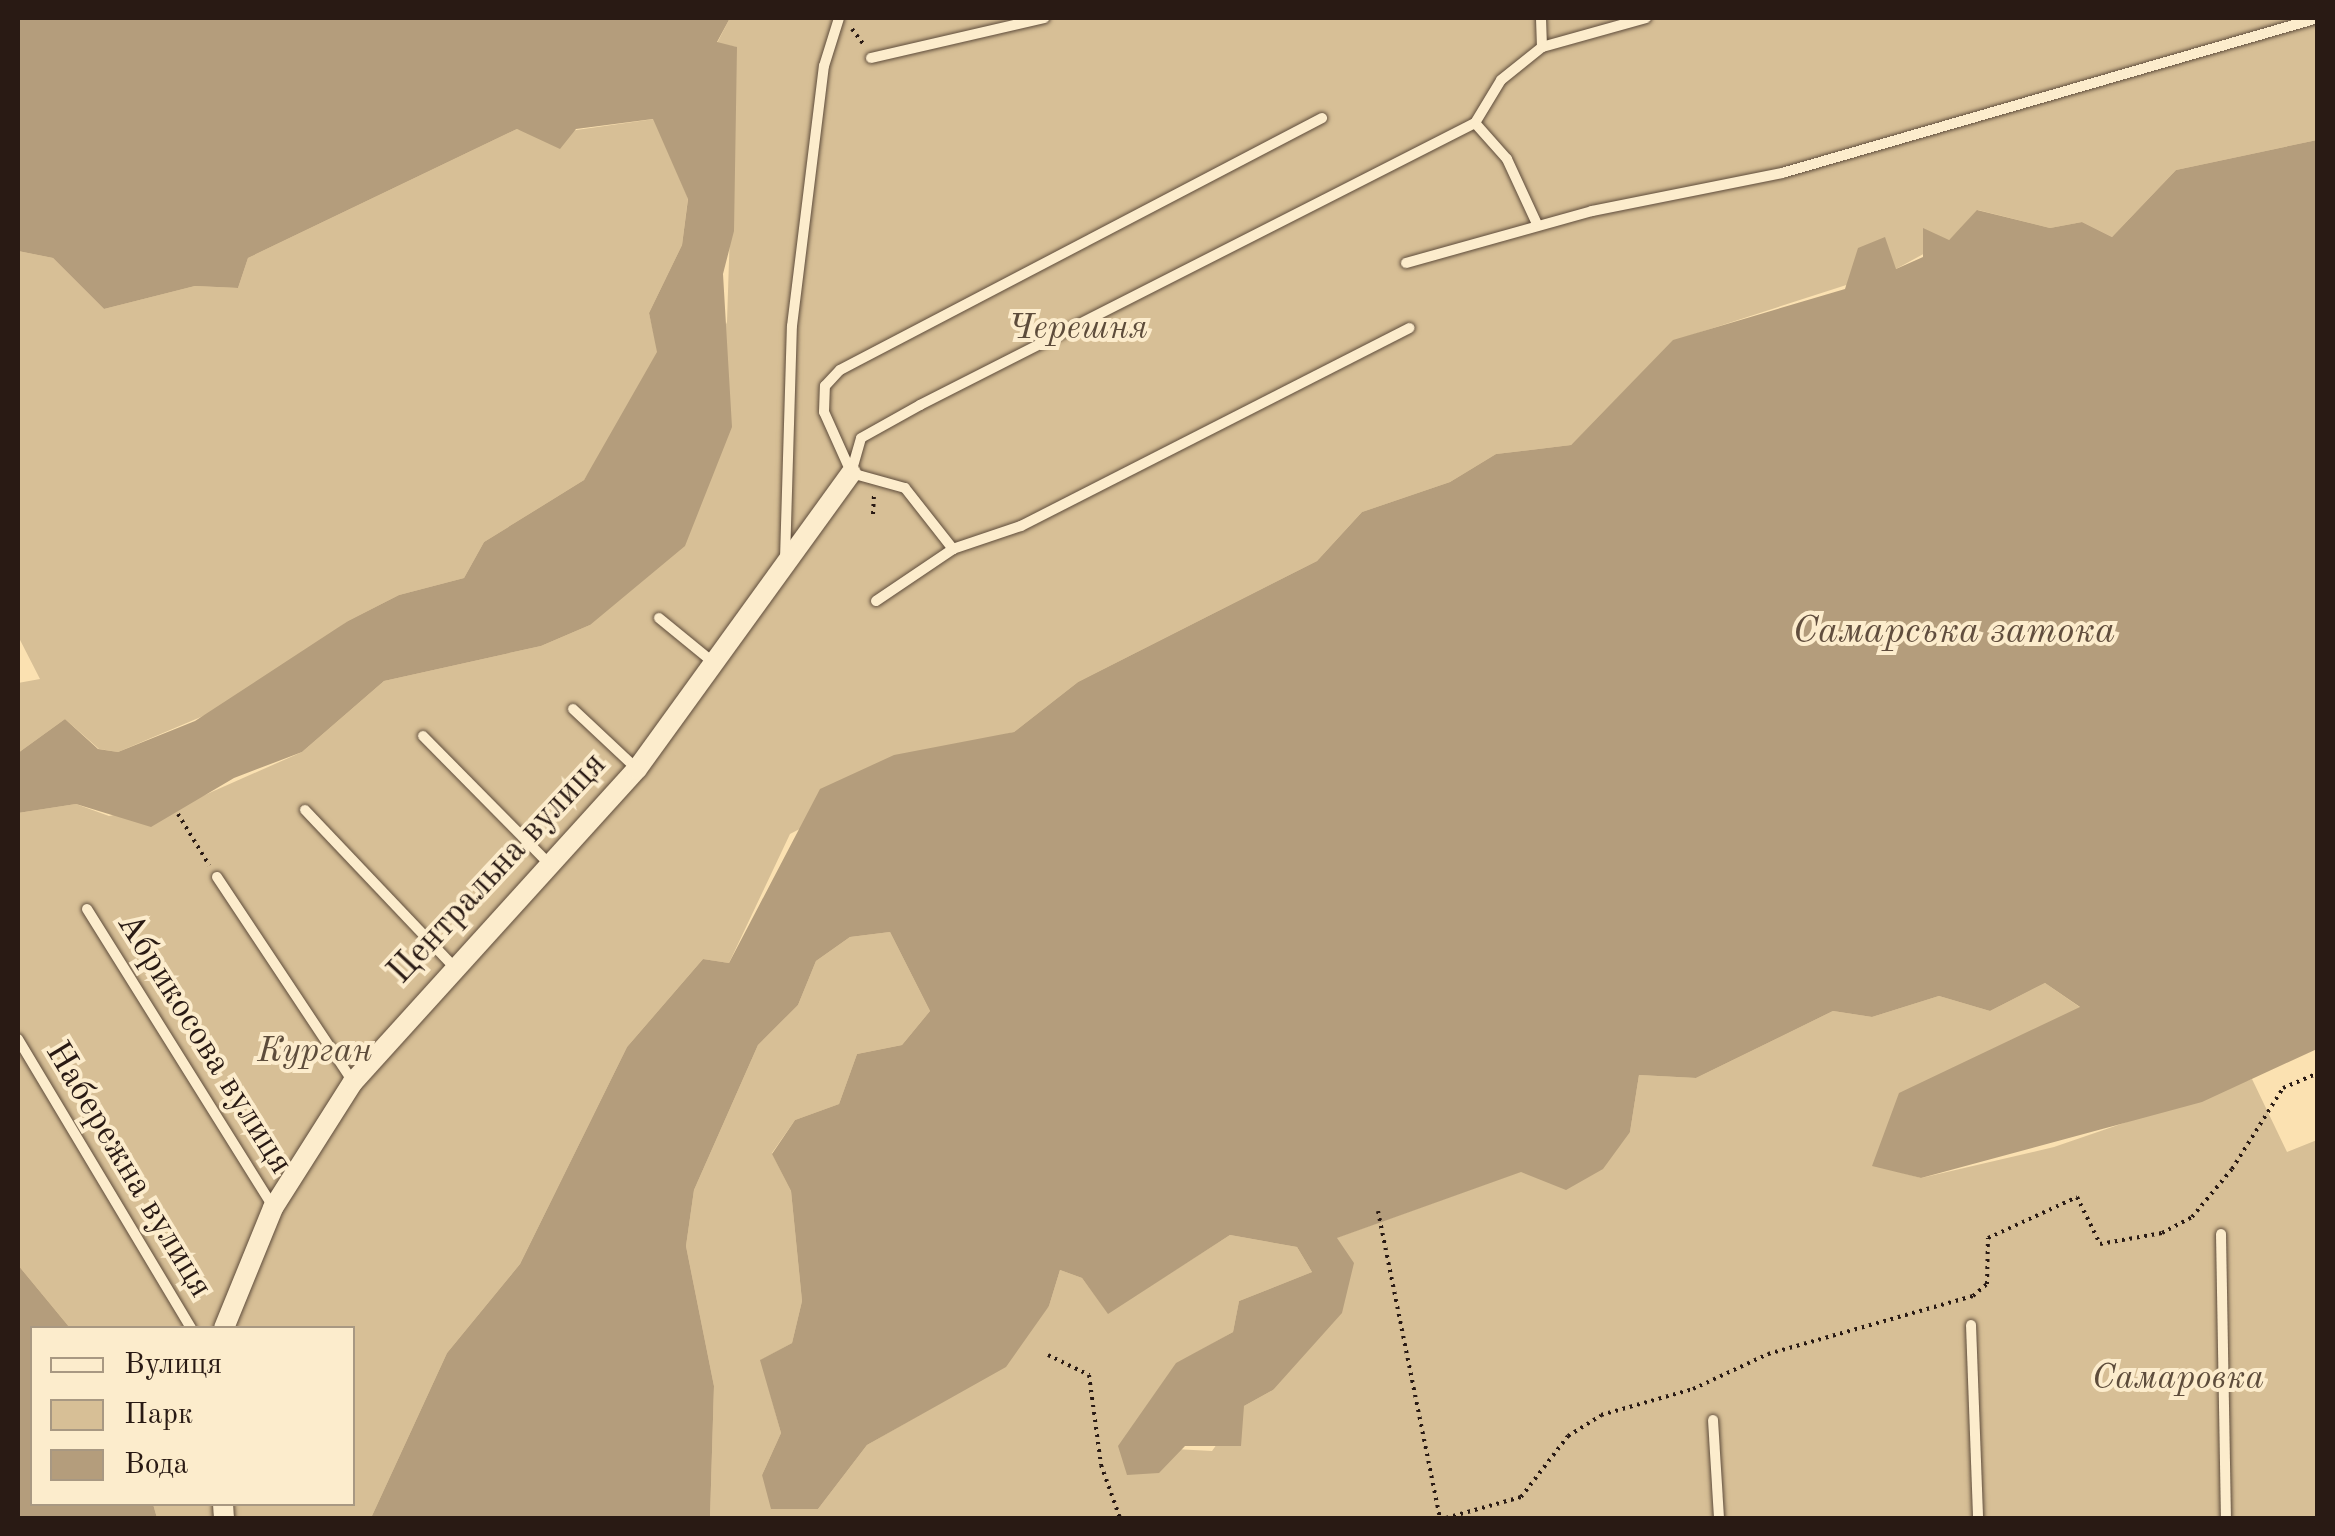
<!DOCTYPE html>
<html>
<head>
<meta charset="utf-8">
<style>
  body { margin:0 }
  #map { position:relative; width:2335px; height:1536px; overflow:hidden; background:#fbe1b1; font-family:"Old Standard TT",serif }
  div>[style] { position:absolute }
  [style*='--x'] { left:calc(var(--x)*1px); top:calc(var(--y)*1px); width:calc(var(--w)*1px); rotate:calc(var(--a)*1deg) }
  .green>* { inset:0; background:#d7bf96 }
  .water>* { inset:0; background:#b49d7c }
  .path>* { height:4px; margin-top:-2px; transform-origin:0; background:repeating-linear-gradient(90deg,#291a14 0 2.5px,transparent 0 7.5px) }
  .roads { filter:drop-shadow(0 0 2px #5e4c3b) drop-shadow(0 0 2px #5e4c3b) }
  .lane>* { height:10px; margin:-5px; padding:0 5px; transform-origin:5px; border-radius:5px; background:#fceccc }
  .street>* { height:20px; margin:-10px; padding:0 10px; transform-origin:10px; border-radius:10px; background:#fceccc }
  span { translate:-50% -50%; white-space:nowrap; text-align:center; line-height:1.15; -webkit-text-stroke:8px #fceccc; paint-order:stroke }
  .park-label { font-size:35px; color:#5d4c3b; font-style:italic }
  .street-label { font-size:35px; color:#291a14 }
  .water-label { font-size:38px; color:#614e3e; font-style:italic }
  .frame { position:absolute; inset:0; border:20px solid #291a14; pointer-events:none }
  .legend { position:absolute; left:30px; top:1326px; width:325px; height:180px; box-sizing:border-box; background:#fceccc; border:2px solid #a89882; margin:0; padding:12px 18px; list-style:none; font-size:30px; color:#291a14 }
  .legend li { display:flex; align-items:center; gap:20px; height:50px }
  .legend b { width:50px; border:2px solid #a89882 }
</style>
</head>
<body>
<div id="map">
  <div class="green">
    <div style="clip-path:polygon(730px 18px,2317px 18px,2317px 140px,2176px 170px,2112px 237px,2082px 222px,2050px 228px,1978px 210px,1949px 240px,1896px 269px,1673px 341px,1571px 445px,1496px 454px,1450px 482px,1362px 512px,1317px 561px,1078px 682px,1014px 732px,962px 745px,790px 834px,729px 963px,703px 959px,627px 1047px,520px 1264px,447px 1353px,371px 1518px,157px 1518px,153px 1504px,352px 1504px,352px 1328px,70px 1328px,18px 1265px,18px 813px,76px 804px,109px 816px,198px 798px,302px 752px,384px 681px,541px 646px,590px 625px,727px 322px,736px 47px,717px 43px)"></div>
    <div style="clip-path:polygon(654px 119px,688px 198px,682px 245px,649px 313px,658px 352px,641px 394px,584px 480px,484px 542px,464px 578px,399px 595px,348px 621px,234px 703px,118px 752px,99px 749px,65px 719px,18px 753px,18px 683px,40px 679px,18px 636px,18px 251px,53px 258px,104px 309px,195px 286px,238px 288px,248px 258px,517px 129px,541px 135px)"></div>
    <div style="clip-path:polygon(890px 932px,930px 1011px,902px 1045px,857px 1054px,839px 1104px,795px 1120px,772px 1153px,791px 1191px,802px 1301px,792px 1343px,761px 1360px,781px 1433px,762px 1475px,818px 1509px,867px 1445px,979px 1381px,1049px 1306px,1060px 1270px,1082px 1278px,1108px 1313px,1230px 1235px,1297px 1247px,1312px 1272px,1239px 1301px,1233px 1332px,1176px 1364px,1119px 1446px,1212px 1451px,1244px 1406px,1273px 1390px,1336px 1238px,1630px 1132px,1639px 1075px,1696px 1078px,1833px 1011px,1872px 1017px,1939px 996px,1990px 1011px,2045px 983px,2081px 1008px,1873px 1165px,1921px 1178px,2054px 1147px,2252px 1079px,2287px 1152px,2317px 1140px,2317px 1518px,710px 1518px,714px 1386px,686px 1246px,694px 1190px,758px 1045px,798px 1005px,816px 961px,850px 937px)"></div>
  </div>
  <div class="water">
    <div style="clip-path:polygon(18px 18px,730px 18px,717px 42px,737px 47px,734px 231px,723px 274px,732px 427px,685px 546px,590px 625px,541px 646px,384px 681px,302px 752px,234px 778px,151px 827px,76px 804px,18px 813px,18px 753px,65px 719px,98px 749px,118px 752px,195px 721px,348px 621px,399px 595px,464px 578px,484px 542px,584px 480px,657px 352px,649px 313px,682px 245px,688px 199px,653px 119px,576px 129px,560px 149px,517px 129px,248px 258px,238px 288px,195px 286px,104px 309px,53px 258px,18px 251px)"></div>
    <div style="clip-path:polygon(2317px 140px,2317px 1049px,2202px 1102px,1921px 1178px,1872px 1166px,1899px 1093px,2080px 1007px,2045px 983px,1990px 1011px,1939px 996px,1872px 1017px,1833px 1011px,1696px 1078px,1639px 1075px,1630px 1132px,1603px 1169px,1566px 1190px,1521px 1172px,1337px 1238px,1354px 1263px,1342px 1313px,1273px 1390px,1244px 1406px,1241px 1446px,1185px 1446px,1159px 1473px,1127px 1475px,1118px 1446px,1176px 1363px,1233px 1332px,1239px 1301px,1312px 1272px,1297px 1247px,1230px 1235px,1108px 1314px,1082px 1278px,1060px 1270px,1049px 1306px,1006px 1367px,867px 1445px,818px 1509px,771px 1509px,762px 1475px,781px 1433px,760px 1360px,792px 1343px,802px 1301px,791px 1191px,772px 1154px,795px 1120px,839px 1104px,857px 1054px,902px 1045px,930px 1011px,890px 932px,850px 937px,816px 961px,798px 1005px,758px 1045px,694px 1190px,686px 1246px,714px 1386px,710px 1518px,371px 1518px,447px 1353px,520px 1264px,627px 1047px,703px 959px,729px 963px,820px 789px,894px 755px,1014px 732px,1078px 682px,1317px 561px,1362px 512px,1450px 482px,1496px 454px,1571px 445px,1673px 340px,1845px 289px,1858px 248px,1885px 237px,1896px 269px,1923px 257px,1923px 228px,1949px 240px,1977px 210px,2050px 228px,2082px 222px,2112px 237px,2176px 170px)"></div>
    <div style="clip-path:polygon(18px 1265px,70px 1328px,32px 1328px,32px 1504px,153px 1504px,157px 1518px,18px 1518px)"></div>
  </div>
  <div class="path">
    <div style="--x:852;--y:29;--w:20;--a:53"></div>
    <div style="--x:873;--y:514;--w:21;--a:-87"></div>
    <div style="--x:178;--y:814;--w:60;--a:58.7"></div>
    <div style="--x:1378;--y:1211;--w:313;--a:78.6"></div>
    <div style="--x:1048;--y:1355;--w:46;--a:26"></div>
    <div style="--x:1089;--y:1375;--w:91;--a:82.4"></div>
    <div style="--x:1101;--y:1465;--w:56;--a:70.3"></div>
    <div style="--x:1446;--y:1518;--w:78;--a:-15.6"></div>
    <div style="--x:1521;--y:1497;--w:77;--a:-52.4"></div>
    <div style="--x:1568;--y:1436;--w:39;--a:-32"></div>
    <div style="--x:1601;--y:1415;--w:96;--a:-15.8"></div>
    <div style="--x:1693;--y:1389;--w:83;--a:-25"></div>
    <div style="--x:1768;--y:1354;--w:213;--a:-15.8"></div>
    <div style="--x:1973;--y:1296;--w:18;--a:-41"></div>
    <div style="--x:1987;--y:1284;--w:46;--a:-88.8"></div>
    <div style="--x:1988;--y:1238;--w:98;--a:-24.7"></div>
    <div style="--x:2077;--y:1197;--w:52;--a:63.9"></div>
    <div style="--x:2100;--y:1244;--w:63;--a:-10.1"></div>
    <div style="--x:2162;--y:1233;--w:34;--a:-28"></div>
    <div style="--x:2192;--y:1217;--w:62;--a:-50.2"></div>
    <div style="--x:2232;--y:1169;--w:96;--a:-57.8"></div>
    <div style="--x:2283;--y:1088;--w:38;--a:-23"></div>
  </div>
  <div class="roads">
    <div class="lane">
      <div style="--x:1542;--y:47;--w:108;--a:-15.6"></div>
      <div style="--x:871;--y:58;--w:178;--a:-13"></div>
      <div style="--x:1537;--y:224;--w:72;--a:-114.8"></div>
      <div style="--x:1507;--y:159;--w:48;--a:-131.6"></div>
      <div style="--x:1475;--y:123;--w:50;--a:-58.8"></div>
      <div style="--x:1501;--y:80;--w:53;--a:-38.8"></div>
      <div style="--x:1542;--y:47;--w:29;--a:-92"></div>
      <div style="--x:1406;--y:263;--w:193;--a:-15.6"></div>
      <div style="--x:1592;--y:211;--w:194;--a:-11.3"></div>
      <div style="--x:1782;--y:173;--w:558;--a:-16.13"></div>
      <div style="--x:851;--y:472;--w:66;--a:-114.2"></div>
      <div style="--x:824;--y:412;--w:26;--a:-88"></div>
      <div style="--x:825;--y:386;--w:22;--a:-47"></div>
      <div style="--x:840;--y:370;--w:544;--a:-27.6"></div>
      <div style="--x:851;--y:473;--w:36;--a:-74"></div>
      <div style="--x:861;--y:438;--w:68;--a:-29.2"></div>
      <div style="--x:920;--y:405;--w:623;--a:-26.94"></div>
      <div style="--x:851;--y:473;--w:56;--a:15.5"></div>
      <div style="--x:905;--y:488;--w:78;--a:51.8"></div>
      <div style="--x:785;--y:559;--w:233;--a:-88.3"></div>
      <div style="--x:792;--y:326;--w:262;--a:-83"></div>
      <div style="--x:824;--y:66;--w:50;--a:-72.6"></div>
      <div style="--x:876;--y:601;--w:93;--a:-34"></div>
      <div style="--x:953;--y:549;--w:72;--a:-18.7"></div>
      <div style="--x:1021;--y:526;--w:436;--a:-27"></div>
      <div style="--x:659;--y:618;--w:71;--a:39.3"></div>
      <div style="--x:573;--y:709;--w:88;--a:43.2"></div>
      <div style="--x:423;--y:736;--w:184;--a:45.4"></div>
      <div style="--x:305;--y:810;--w:216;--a:46.5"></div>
      <div style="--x:217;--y:877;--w:246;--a:56.4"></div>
      <div style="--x:87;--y:909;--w:351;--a:58"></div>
      <div style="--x:18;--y:1039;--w:337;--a:59.1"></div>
      <div style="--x:2221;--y:1234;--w:284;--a:89"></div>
      <div style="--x:1971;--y:1325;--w:193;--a:87.9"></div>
      <div style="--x:1713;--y:1420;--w:98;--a:86.5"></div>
    </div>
    <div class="street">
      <div style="--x:224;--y:1328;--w:130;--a:-67.8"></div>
      <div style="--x:273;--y:1208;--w:149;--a:-57.6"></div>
      <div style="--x:353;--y:1082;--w:423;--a:-47.8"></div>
      <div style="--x:637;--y:769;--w:365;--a:-54.1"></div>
      <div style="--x:223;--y:1504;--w:14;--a:86"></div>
    </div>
  </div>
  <div class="park-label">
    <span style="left:1078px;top:329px">Черешня</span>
    <span style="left:315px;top:1052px">Курган</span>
    <span style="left:2178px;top:1379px">Самаровка</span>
  </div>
  <div class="street-label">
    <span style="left:498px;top:869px;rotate:-47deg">Центральна вулиця</span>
    <span style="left:204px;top:1044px;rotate:58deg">Абрикосова вулиця</span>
    <span style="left:128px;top:1170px;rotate:59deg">Набережна вулиця</span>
  </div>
  <div class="water-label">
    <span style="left:1954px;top:633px">Самарська затока</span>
  </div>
  <div class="frame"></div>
  <ul class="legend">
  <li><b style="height:12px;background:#fceccc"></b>Вулиця</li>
  <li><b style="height:28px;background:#d7bf96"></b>Парк</li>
  <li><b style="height:28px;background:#b49d7c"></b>Вода</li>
  </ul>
</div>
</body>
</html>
